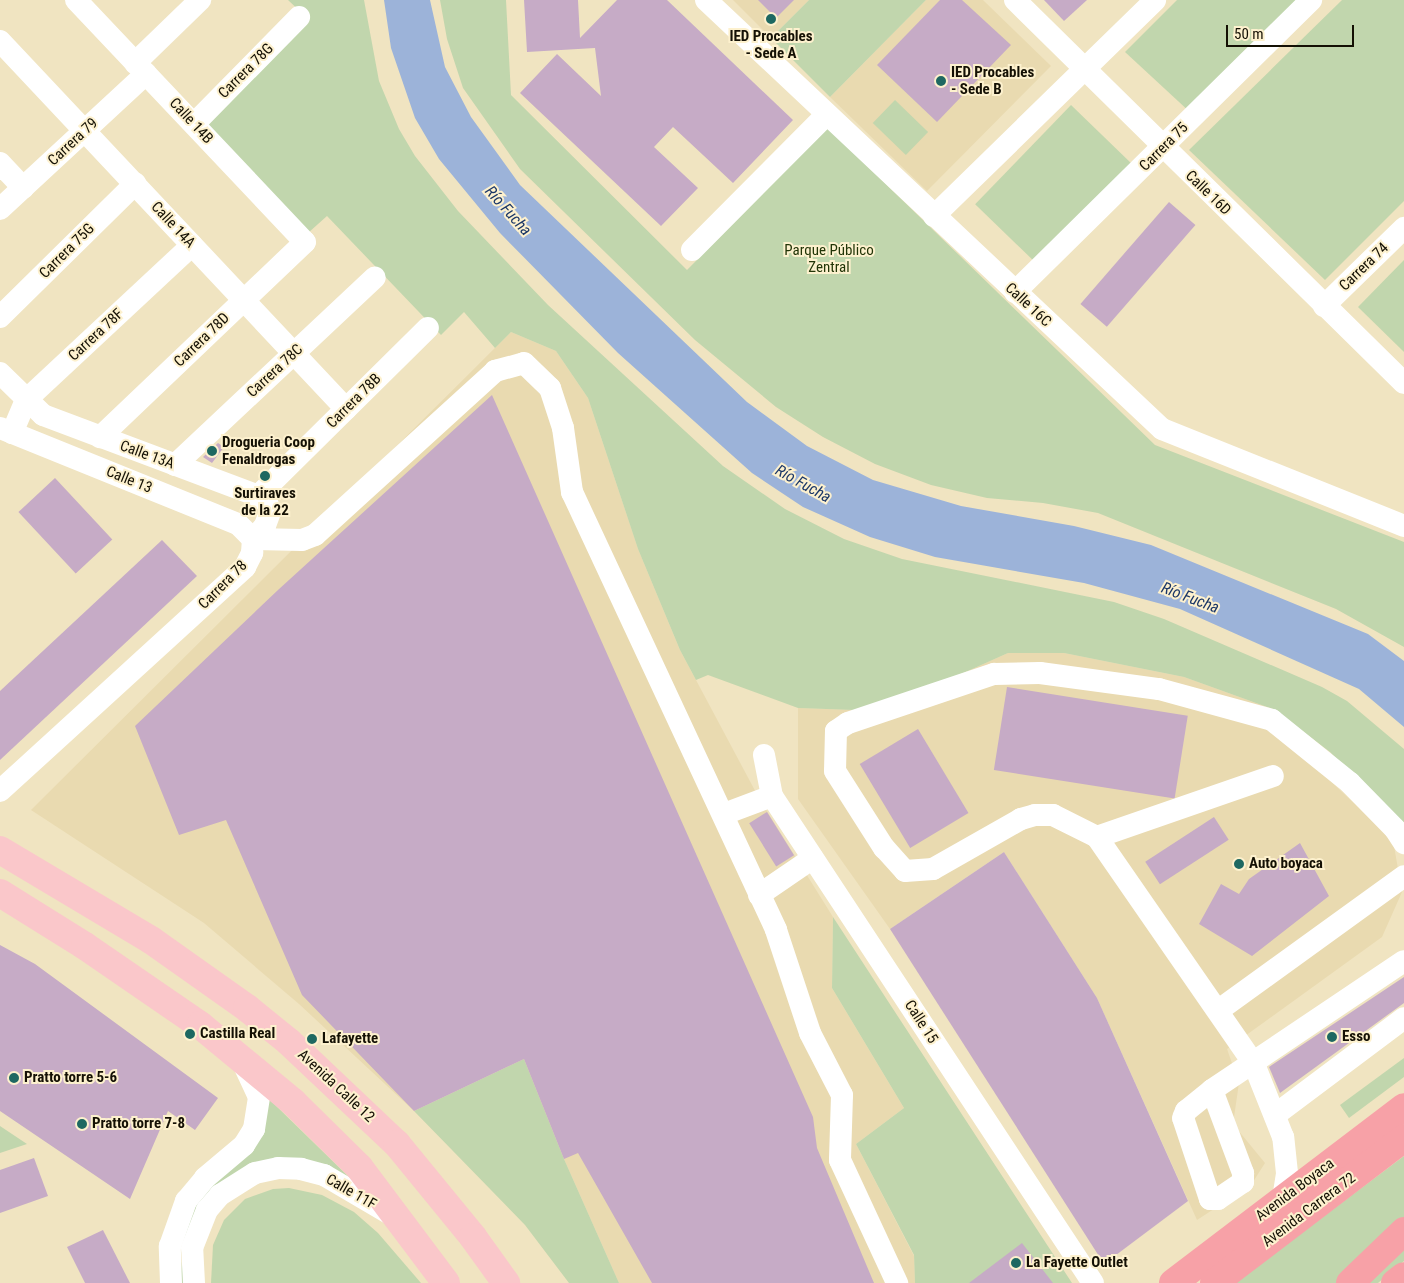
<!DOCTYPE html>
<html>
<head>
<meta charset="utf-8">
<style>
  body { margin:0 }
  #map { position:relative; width:1404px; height:1283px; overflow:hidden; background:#f0e4c1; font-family:"Roboto Condensed",sans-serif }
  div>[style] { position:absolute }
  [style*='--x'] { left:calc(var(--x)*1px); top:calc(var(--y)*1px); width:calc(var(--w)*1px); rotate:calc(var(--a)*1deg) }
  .built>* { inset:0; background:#e9dab0 }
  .green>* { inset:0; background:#c1d6ad; transform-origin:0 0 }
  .water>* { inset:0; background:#9cb3d9 }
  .building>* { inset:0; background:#c6abc6; transform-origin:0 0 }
  .minor>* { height:22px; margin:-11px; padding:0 11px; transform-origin:11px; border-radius:11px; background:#fff }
  .major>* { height:28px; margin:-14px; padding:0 14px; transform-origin:14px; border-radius:14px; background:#fac7ca }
  .highway>* { height:28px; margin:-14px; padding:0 14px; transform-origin:14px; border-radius:14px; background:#f7a1a7 }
  .dots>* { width:14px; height:14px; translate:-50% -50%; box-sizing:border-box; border:2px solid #fdf1ce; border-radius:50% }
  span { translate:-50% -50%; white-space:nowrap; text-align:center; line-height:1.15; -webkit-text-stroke:4px #fdf1ce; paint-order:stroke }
  .poi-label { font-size:15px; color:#141004; font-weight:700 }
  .left { translate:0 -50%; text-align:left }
  .street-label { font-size:15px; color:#141004 }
  .park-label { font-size:15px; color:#223507 }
  .water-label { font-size:16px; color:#1b3767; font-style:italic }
  .scale { position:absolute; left:1226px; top:25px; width:128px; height:22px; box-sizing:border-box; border:2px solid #141004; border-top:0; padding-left:6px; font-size:15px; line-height:18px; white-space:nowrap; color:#141004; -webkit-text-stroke:4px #fdf1ce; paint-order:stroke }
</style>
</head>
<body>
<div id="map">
  <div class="built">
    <div style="clip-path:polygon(733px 0,809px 0,771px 38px)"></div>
    <div style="clip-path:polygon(926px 0,983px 0,1051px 66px,927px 191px,830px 97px)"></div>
    <div style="clip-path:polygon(511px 332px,556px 351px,588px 398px,638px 549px,680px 650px,760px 800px,833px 917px,832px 988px,904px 1108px,856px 1144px,914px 1256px,915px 1283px,619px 1283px,564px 1159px,524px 1059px,414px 1111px,299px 1004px,204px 923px,31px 810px)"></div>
    <div style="clip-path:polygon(1008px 653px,1064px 653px,1184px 677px,1273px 709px,1271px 725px,1393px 840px,1402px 892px,1382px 937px,1227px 1049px,1239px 1083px,1233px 1124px,1265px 1163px,1251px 1185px,1197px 1220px,1097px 998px,1004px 852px,890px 929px,798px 799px,798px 708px,854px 710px,932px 687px)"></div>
  </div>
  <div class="green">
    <div style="clip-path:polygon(288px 0,364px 0,379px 81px,399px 129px,415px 156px,458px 211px,548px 305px,723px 466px,785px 509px,844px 539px,902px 559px,1114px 602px,1164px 619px,1322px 687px,1347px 701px,1404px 749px,1404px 828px,1330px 752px,1273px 709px,1184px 677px,1064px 653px,1008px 653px,932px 687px,854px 710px,798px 708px,708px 675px,696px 680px,680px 650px,638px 549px,588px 398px,556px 351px,511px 332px,495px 348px,464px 312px,441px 335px,327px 216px,308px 233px,200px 123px,306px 17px)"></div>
    <div style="clip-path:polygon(440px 0,506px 0,511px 95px,687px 270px,828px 128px,1155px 445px,1404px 542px,1404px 647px,1336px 609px,1098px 513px,1043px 503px,987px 498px,931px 485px,875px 464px,823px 437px,776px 407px,695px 340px,520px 169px,463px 88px,447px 39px)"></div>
    <div style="clip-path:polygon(809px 0,926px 0,830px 97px,771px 38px)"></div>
    <div style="clip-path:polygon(1177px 0,1306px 0,1192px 114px,1125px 52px)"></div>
    <div style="clip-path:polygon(1342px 0,1404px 0,1404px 201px,1325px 280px,1189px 150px)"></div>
    <div style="left:895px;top:100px;width:46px;height:32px;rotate:44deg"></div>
    <div style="left:1071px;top:105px;width:88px;height:138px;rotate:44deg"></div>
    <div style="clip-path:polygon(1404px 260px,1404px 352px,1358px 307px)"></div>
    <div style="clip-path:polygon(833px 917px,1072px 1283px,915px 1283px,914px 1255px,856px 1144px,904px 1108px,832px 988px)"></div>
    <div style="clip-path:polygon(1404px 1058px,1404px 1077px,1349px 1118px,1340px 1105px)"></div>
    <div style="clip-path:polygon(524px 1059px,564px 1159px,619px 1283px,569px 1283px,525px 1225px,414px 1111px)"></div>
    <div style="clip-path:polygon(268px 1098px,353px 1181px,315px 1167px,215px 1190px,188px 1283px,180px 1283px,186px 1217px)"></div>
    <div style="clip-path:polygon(0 1126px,27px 1144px,0 1153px)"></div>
    <div style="clip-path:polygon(1404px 1156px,1404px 1221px,1337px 1283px,1235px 1283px)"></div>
    <div style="clip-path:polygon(289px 1188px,322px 1195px,354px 1212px,378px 1233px,421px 1283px,211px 1283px,213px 1245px,224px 1220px,245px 1199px,273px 1189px)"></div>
    <div style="clip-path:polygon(1404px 1243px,1404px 1261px,1378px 1283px,1362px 1283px)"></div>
  </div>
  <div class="water">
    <div style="clip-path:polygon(384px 0,430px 0,445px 67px,471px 117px,520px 185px,747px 402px,807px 446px,873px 480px,961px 506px,1074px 526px,1151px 545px,1368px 634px,1404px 661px,1404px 727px,1359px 689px,1180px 609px,1084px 583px,935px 557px,870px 537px,803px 507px,752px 473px,618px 353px,500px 233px,439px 159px,415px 118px,391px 48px)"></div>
  </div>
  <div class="building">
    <div style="clip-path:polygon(524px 0,578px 0,580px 38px,617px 0,667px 0,793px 120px,733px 183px,673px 127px,654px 147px,698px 188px,661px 226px,520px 93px,557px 54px,601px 96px,595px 48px,527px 52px)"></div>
    <div style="clip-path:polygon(758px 0,794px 0,776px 18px)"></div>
    <div style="clip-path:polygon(940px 0,962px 0,1011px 45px,937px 122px,877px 65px)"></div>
    <div style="clip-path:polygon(1044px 0,1087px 0,1064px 21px)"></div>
    <div style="left:1169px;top:202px;width:35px;height:135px;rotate:41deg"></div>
    <div style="clip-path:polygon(492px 395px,813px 1117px,817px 1148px,874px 1283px,652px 1283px,578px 1153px,564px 1159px,524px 1059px,414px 1111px,302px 995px,226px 820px,179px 835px,135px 726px,278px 590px)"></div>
    <div style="clip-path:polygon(218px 443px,224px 447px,212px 463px,203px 457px)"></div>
    <div style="left:55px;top:478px;width:84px;height:50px;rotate:47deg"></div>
    <div style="clip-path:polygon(162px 540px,197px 576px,0 760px,0 691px)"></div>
    <div style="left:1007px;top:687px;width:183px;height:84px;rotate:9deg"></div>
    <div style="left:918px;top:729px;width:98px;height:68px;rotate:59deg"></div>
    <div style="left:767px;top:812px;width:51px;height:21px;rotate:58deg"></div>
    <div style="left:1214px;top:817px;width:27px;height:82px;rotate:57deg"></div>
    <div style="clip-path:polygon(1300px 843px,1329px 896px,1252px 956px,1199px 924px,1221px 884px,1239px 894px,1249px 879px)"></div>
    <div style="clip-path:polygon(1004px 852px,1097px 998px,1188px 1201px,1104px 1264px,890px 929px)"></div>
    <div style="clip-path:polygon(0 945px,35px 964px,218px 1098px,195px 1130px,168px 1111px,130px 1199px,0 1111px)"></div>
    <div style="clip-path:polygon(1404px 977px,1404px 1003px,1280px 1093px,1269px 1067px)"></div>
    <div style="clip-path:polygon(34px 1158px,48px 1196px,0 1213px,0 1170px)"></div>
    <div style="clip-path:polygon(103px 1230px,130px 1283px,85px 1283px,67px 1247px)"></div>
    <div style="clip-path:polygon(1022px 1243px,1053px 1283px,969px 1283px)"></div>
  </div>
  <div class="minor">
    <div style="--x:76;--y:0;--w:333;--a:46.6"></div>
    <div style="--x:305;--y:242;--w:283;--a:136.4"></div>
    <div style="--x:706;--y:0;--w:626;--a:43.25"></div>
    <div style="--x:1162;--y:429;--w:261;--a:21.8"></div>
    <div style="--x:1015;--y:0;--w:546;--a:44.55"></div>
    <div style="--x:0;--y:41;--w:505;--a:46.76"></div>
    <div style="--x:135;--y:63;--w:91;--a:-44.1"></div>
    <div style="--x:194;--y:124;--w:150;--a:-45.5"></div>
    <div style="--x:0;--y:163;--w:34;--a:47"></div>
    <div style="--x:0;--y:209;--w:199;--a:-42.8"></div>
    <div style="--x:934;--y:216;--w:309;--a:-44.3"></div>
    <div style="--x:692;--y:250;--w:190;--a:-45.2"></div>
    <div style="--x:1015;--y:292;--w:416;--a:-44.6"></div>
    <div style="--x:1324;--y:306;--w:112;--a:-44.3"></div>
    <div style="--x:0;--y:317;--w:190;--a:-44.6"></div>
    <div style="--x:0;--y:373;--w:60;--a:44.3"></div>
    <div style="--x:43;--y:415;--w:230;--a:20.6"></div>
    <div style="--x:258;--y:496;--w:11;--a:34"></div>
    <div style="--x:267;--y:502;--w:10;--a:73"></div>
    <div style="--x:270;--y:512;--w:15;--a:110"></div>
    <div style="--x:265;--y:526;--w:18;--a:133"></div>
    <div style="--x:0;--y:428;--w:257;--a:22"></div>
    <div style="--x:238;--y:524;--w:21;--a:45"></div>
    <div style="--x:12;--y:433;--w:36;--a:-67"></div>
    <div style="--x:26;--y:400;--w:227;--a:-43"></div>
    <div style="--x:175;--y:465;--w:274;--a:-43.2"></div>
    <div style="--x:258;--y:496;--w:239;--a:-44.7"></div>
    <div style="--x:253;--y:539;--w:49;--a:1.2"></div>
    <div style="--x:302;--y:540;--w:14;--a:-21"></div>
    <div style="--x:315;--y:535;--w:244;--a:-42.3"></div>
    <div style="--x:495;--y:371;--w:30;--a:-15"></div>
    <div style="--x:524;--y:363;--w:36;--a:44"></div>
    <div style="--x:550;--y:388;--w:42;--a:72"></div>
    <div style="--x:563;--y:428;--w:65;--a:82"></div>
    <div style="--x:572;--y:492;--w:483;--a:65"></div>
    <div style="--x:776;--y:930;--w:108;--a:71.7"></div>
    <div style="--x:810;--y:1033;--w:70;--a:62.7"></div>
    <div style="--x:842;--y:1095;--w:65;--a:91.8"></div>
    <div style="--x:840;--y:1160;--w:136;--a:65.1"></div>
    <div style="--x:764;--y:755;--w:42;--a:79"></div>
    <div style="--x:772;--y:796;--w:583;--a:56.61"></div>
    <div style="--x:0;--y:791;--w:332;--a:-42.4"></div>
    <div style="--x:245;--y:567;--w:16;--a:-63"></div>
    <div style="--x:252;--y:553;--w:14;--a:-86"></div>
    <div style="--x:724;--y:814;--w:51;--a:-20.6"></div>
    <div style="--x:1097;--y:837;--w:186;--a:-19.1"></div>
    <div style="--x:759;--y:895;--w:65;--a:-34.4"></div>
    <div style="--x:1219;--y:1010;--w:228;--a:-35.9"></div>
    <div style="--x:1212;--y:1090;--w:89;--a:69.5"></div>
    <div style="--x:1243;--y:1173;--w:9;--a:90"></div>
    <div style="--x:1243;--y:1182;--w:30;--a:146"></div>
    <div style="--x:1218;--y:1199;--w:8;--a:180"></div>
    <div style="--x:1210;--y:1199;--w:85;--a:-108.4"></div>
    <div style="--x:1183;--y:1118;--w:8;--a:-67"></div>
    <div style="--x:1186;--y:1111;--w:33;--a:-39"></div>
    <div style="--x:1212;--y:1090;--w:231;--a:-33.9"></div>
    <div style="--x:1275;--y:1115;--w:161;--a:-36.9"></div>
    <div style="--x:1283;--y:1199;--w:26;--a:-81"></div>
    <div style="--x:1287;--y:1173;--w:36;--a:-96"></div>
    <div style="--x:1283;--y:1137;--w:79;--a:-111.7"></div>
    <div style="--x:1254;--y:1064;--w:276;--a:-124.7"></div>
    <div style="--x:1097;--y:837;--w:49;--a:-153.4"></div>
    <div style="--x:1053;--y:815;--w:18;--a:180"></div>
    <div style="--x:1035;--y:815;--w:15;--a:164"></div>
    <div style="--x:1021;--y:819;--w:101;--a:150.4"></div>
    <div style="--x:933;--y:869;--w:28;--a:176"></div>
    <div style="--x:905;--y:871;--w:31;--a:-132"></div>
    <div style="--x:884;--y:848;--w:91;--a:-122.5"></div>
    <div style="--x:835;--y:771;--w:40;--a:-88.6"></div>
    <div style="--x:836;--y:731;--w:14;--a:-34"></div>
    <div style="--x:848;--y:723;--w:154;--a:-18.6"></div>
    <div style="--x:994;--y:674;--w:46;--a:-1.2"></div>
    <div style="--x:1040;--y:673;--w:120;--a:7.7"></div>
    <div style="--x:1159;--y:689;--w:117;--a:15.3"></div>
    <div style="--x:1272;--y:720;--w:100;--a:38.9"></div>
    <div style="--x:1350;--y:783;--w:64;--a:45.6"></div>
    <div style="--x:1395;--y:829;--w:17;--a:57"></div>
    <div style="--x:171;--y:1283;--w:37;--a:-92"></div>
    <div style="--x:170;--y:1246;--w:48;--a:-70.4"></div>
    <div style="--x:186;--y:1201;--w:30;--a:-50"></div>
    <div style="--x:205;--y:1178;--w:51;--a:-40.2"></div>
    <div style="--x:244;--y:1145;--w:19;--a:-58"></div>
    <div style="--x:254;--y:1129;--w:32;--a:-81"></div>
    <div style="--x:259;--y:1097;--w:40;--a:-115"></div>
    <div style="--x:194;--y:1283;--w:35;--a:-93"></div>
    <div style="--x:192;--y:1248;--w:41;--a:-68.5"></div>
    <div style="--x:207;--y:1210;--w:20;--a:-49"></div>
    <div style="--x:220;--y:1195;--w:41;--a:-32.2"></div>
    <div style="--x:255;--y:1173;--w:24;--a:-12"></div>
    <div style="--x:278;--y:1168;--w:23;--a:2"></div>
    <div style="--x:301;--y:1169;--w:24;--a:15"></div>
    <div style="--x:324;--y:1175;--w:79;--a:30.5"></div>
  </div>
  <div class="major">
    <div style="--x:0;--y:850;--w:176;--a:30.8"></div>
    <div style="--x:151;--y:940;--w:118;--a:35.3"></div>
    <div style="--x:247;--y:1008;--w:54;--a:39"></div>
    <div style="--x:289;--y:1042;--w:149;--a:43.4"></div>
    <div style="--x:397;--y:1144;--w:120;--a:50.7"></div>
    <div style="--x:473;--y:1237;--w:57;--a:54.3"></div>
    <div style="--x:0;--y:893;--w:100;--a:31.9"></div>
    <div style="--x:85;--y:946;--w:140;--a:34.5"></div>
    <div style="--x:200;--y:1025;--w:121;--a:39.6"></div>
    <div style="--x:293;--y:1102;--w:93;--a:44.6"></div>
    <div style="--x:359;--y:1167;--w:145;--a:53.1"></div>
  </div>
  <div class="highway">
    <div style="--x:1173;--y:1283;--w:290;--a:-37.3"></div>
    <div style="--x:1214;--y:1283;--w:239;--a:-37.3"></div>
    <div style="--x:1350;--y:1283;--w:75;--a:-43.9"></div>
    <div style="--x:1395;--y:1283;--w:11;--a:-38"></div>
  </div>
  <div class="dots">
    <div style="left:771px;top:19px;background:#1e6861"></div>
    <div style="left:941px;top:81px;background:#1e6861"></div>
    <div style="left:212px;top:451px;background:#1e6861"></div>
    <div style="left:265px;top:476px;background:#1e6861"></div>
    <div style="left:1239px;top:864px;background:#1e6861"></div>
    <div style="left:190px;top:1034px;background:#1e6861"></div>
    <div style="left:1332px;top:1037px;background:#1e6861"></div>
    <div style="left:312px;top:1039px;background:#1e6861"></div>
    <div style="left:14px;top:1078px;background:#1e6861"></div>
    <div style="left:82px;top:1124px;background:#1e6861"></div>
    <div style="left:1016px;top:1263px;background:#1e6861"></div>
  </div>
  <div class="poi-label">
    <span style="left:771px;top:45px">IED Procables<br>- Sede A</span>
    <span class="left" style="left:951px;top:81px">IED Procables<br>- Sede B</span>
    <span class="left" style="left:222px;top:451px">Drogueria Coop<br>Fenaldrogas</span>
    <span style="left:265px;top:502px">Surtiraves<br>de la 22</span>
    <span class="left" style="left:1249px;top:864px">Auto boyaca</span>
    <span class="left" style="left:200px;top:1034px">Castilla Real</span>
    <span class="left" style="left:1342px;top:1037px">Esso</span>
    <span class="left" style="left:322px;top:1039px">Lafayette</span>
    <span class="left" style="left:24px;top:1078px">Pratto torre 5-6</span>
    <span class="left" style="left:92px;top:1124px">Pratto torre 7-8</span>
    <span class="left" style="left:1026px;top:1263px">La Fayette Outlet</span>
  </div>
  <div class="street-label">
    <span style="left:246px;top:71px;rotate:-45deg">Carrera 78G</span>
    <span style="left:191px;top:121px;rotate:47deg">Calle 14B</span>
    <span style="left:73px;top:142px;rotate:-43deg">Carrera 79</span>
    <span style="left:1164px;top:147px;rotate:-45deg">Carrera 75</span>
    <span style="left:1208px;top:193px;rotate:44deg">Calle 16D</span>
    <span style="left:173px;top:225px;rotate:47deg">Calle 14A</span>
    <span style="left:67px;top:251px;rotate:-45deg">Carrera 75G</span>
    <span style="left:1364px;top:267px;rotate:-44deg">Carrera 74</span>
    <span style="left:1028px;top:305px;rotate:43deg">Calle 16C</span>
    <span style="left:96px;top:335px;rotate:-43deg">Carrera 78F</span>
    <span style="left:202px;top:340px;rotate:-44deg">Carrera 78D</span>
    <span style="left:275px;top:371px;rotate:-43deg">Carrera 78C</span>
    <span style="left:354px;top:401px;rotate:-45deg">Carrera 78B</span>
    <span style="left:147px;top:455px;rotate:20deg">Calle 13A</span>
    <span style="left:129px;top:480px;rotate:22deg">Calle 13</span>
    <span style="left:223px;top:585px;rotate:-45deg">Carrera 78</span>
    <span style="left:921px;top:1022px;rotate:57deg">Calle 15</span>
    <span style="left:336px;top:1086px;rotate:43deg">Avenida Calle 12</span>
    <span style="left:1295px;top:1190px;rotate:-37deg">Avenida Boyaca</span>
    <span style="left:351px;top:1192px;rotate:30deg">Calle 11F</span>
    <span style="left:1309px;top:1210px;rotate:-37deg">Avenida Carrera 72</span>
  </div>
  <div class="park-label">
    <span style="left:829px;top:259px">Parque Público<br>Zentral</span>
  </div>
  <div class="water-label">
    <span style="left:508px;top:211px;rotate:48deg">Río Fucha</span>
    <span style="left:803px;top:484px;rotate:29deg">Río Fucha</span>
    <span style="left:1190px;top:598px;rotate:21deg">Río Fucha</span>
  </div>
  <div class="scale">50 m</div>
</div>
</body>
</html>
